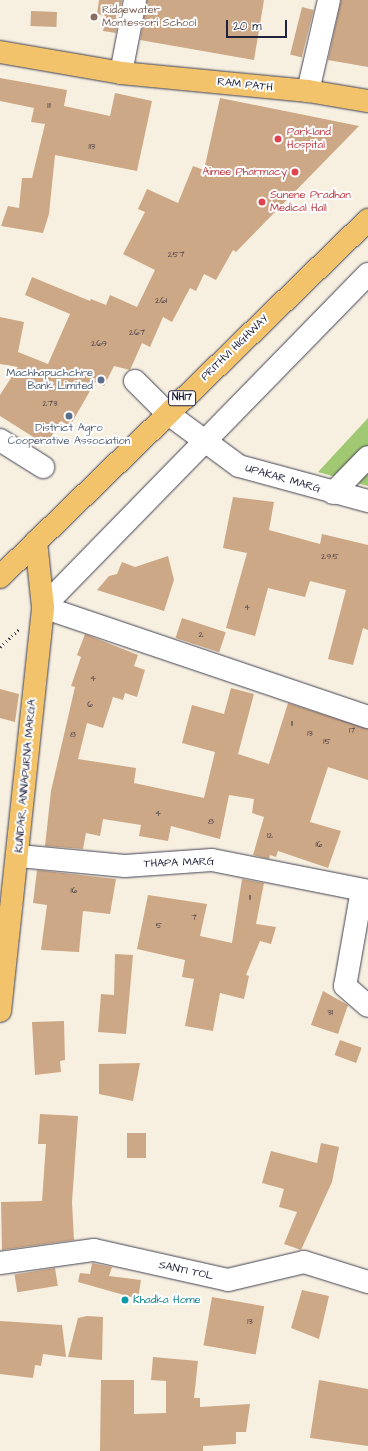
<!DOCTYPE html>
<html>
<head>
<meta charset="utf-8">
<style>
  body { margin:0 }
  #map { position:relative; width:368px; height:1451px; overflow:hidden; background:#f7f0e0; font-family:"Architects Daughter",sans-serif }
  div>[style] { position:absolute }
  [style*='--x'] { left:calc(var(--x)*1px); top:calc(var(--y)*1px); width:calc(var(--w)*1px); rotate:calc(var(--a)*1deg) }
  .green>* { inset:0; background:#a1c873 }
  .building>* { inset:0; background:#cda886; transform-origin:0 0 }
  .path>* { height:2.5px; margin-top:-1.25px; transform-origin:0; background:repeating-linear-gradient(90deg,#424154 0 1px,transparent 0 4px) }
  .roads { filter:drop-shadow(0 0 1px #424154) drop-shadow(0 0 1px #424154) }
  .minor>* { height:22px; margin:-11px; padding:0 11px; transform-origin:11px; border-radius:11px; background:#fff }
  .major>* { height:22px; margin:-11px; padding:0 11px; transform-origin:11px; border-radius:11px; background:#f2c36a }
  .highway>* { height:22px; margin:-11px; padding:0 11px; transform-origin:11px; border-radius:11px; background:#f2c36a }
  .dots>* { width:11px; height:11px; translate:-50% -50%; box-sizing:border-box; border:2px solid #fff; border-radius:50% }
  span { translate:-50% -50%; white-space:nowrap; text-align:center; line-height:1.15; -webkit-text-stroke:4px #fff; paint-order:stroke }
  .number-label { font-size:9px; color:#4d444e }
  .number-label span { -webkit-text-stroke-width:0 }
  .shield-label span { padding:1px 3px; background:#fff; border:1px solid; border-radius:3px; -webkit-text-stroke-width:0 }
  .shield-label { font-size:10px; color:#22223b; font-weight:700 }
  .education-label { font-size:11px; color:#785e54 }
  .left { translate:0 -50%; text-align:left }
  .street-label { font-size:11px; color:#22223b }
  .health-label { font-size:11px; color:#be3a42 }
  .right { translate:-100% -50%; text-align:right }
  .service-label { font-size:11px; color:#4e5e75 }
  .culture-label { font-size:11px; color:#0d838f }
  .scale { position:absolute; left:226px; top:20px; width:61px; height:18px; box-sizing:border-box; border:2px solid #22223b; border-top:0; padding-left:5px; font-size:12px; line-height:14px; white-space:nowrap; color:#22223b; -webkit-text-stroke:3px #fff; paint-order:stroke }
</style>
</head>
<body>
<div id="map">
  <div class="green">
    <div style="clip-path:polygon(368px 418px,368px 486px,318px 472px)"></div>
  </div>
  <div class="building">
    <div style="clip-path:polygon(99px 0,122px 0,116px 33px,103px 31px,106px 16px,97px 14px)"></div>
    <div style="clip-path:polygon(147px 0,264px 0,254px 60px,140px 40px)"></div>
    <div style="clip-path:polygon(341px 0,368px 0,368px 67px,328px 60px)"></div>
    <div style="left:302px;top:7px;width:12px;height:49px;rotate:14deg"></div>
    <div style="left:31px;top:11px;width:26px;height:15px;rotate:2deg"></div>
    <div style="clip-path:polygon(0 78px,67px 90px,64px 106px,110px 116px,115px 93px,152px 101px,137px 171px,55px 155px,49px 214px,43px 233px,1px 226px,8px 206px,19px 208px,22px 178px,32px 178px,45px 124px,31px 122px,34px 108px,0 101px)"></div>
    <div style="clip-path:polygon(220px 98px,359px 126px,236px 252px,233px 250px,216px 280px,204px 274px,196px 291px,190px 288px,172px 322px,163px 317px,150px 347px,142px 343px,130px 370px,114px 366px,104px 386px,95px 382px,70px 426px,61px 421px,46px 445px,0 416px,0 395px,18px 367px,0 364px,0 317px,24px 322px,18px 352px,48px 364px,70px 314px,25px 295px,32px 277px,90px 301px,91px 299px,106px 305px,110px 295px,137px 307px,155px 270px,123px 254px,145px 212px,138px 209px,147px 189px,178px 203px,193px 166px,204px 170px)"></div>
    <div style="clip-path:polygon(233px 497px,274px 502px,269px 530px,320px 544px,322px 534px,368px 545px,368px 630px,363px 628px,353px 665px,328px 659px,346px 590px,310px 581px,305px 597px,268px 588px,255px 636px,226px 628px,247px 553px,223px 548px)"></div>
    <div style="clip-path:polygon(168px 556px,174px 580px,164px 611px,97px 590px,109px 576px,117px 574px,122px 562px,135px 567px)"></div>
    <div style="left:182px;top:618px;width:46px;height:21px;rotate:18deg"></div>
    <div style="clip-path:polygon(85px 634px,138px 655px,134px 666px,145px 670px,137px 697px,125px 693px,123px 700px,113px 697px,103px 728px,87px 723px,78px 759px,136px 768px,134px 783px,204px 798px,215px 752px,182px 743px,192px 705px,224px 714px,231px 688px,254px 694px,238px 754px,269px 764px,288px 703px,368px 729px,368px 780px,328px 767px,310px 822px,341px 831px,328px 868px,278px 851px,276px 857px,270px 855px,269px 859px,253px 855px,264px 817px,252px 813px,254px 799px,229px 795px,220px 839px,171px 826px,168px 841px,139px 836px,141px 825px,103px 819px,100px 836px,86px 833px,83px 849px,45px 846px,51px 791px,75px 687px,71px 686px,81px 657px,77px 655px)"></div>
    <div style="clip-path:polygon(0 689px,19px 694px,15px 722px,0 718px)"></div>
    <div style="clip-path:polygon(37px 870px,116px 879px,110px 914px,83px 911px,79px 952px,41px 950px,47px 905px,33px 903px)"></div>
    <div style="clip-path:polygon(242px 879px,264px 883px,256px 924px,276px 927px,271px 944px,260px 941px,246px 975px,249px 976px,244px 999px,220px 993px,213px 1031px,185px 1026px,194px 979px,182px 977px,185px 960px,137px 949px,148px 895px,207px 904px,200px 936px,232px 943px)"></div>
    <div style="clip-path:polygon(115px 954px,133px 955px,126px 1034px,98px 1032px,101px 994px,114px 995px)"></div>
    <div style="clip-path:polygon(323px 991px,348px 1005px,338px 1034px,311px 1025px)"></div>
    <div style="clip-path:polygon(64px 1021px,65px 1060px,60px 1061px,61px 1072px,35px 1075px,32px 1022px)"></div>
    <div style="left:340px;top:1040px;width:23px;height:16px;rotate:20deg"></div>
    <div style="clip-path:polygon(140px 1063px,133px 1101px,99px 1094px,99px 1064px)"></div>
    <div style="clip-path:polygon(40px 1114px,78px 1116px,72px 1202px,74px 1240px,2px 1250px,1px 1202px,42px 1201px,46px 1144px,38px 1144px)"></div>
    <div style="left:127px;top:1133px;width:19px;height:25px"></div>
    <div style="clip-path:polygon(321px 1143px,339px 1147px,332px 1182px,301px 1250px,284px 1244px,297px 1212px,279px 1207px,284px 1189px,262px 1183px,271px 1151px,317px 1163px)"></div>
    <div style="clip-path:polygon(92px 1263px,112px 1267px,109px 1276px,141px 1280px,138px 1299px,78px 1282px,80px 1273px,90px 1274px)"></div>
    <div style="left:55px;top:1268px;width:18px;height:41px;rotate:81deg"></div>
    <div style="clip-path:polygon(302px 1290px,329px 1296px,319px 1339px,291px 1328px)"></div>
    <div style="left:212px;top:1297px;width:53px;height:49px;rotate:10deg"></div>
    <div style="clip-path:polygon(87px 1316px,103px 1317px,102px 1360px,68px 1357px,78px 1318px)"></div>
    <div style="clip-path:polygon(0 1321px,62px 1325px,66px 1357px,43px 1354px,41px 1366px,35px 1365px,33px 1378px,0 1374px)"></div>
    <div style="clip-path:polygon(153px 1357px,198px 1361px,194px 1398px,200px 1398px,200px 1407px,250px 1404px,246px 1432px,236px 1432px,236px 1444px,203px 1446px,203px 1451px,100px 1451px,101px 1380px,134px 1380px,134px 1414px,166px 1413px,166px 1381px,151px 1380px)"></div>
    <div style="clip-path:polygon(319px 1380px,368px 1389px,368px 1446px,310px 1438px)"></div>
  </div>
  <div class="path">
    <div style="--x:0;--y:647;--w:26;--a:-43"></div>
  </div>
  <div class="roads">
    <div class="minor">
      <div style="--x:121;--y:73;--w:74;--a:-79.1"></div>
      <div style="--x:308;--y:91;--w:93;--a:-77"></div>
      <div style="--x:368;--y:274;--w:465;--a:134.3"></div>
      <div style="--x:43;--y:607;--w:343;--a:18.7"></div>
      <div style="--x:135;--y:381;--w:45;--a:45"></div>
      <div style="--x:167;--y:413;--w:89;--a:36.4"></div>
      <div style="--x:239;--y:466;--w:134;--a:15.2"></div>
      <div style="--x:0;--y:440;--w:51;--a:32.1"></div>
      <div style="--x:333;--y:493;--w:50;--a:-45.8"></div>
      <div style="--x:19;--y:856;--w:106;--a:5.4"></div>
      <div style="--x:125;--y:866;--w:87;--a:-3.9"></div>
      <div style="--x:212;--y:860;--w:159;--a:11.2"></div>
      <div style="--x:362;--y:890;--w:97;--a:100"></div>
      <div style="--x:345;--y:986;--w:30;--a:41"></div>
      <div style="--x:0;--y:1263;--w:95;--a:-7.9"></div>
      <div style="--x:94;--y:1250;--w:137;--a:12.6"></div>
      <div style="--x:228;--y:1280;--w:78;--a:-13.3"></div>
      <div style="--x:304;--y:1262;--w:67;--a:17.4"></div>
    </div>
    <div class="major">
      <div style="--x:0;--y:52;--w:123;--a:9.8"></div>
      <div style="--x:121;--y:73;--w:188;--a:5.5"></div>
      <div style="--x:308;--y:91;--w:61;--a:9.5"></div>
      <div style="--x:0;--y:1011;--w:406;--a:-83.9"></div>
      <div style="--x:43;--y:607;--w:66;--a:-96.1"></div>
    </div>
    <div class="highway">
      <div style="--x:0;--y:577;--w:513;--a:-44.13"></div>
    </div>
  </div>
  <div class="dots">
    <div style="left:94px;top:17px;background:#8d6e63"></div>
    <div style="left:278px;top:139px;background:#e0444e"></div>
    <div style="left:295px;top:172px;background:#e0444e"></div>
    <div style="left:262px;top:202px;background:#e0444e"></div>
    <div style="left:101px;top:380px;background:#5c6f8a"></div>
    <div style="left:69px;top:416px;background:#5c6f8a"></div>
    <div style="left:125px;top:1300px;background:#0f9aa8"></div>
  </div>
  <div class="number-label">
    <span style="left:49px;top:106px">111</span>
    <span style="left:92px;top:147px">113</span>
    <span style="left:176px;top:255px">257</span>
    <span style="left:161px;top:301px">261</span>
    <span style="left:137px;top:333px">267</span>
    <span style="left:99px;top:344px">269</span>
    <span style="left:50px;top:404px">273</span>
    <span style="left:330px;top:557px">29.5</span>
    <span style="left:247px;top:608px">4</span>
    <span style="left:201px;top:635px">2</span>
    <span style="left:93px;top:679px">4</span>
    <span style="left:90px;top:705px">6</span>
    <span style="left:292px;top:724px">11</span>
    <span style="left:352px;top:731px">17</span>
    <span style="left:310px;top:734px">13</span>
    <span style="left:73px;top:735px">8</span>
    <span style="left:327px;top:742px">15</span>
    <span style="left:158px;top:814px">4</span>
    <span style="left:211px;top:822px">8</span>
    <span style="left:270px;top:836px">12</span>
    <span style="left:319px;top:845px">16</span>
    <span style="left:74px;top:891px">16</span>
    <span style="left:250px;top:898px">11</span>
    <span style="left:194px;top:918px">7</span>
    <span style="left:159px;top:926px">5</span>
    <span style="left:330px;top:1013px">31</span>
    <span style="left:250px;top:1322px">13</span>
  </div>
  <div class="shield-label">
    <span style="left:182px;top:398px">NH17</span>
  </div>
  <div class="education-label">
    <span class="left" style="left:102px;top:17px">Ridgewater<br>Montessori School</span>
  </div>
  <div class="street-label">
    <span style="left:245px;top:85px;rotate:6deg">RAM PATH</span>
    <span style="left:235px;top:348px;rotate:-44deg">PRITHVI HIGHWAY</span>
    <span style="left:283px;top:479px;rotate:16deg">UPAKAR MARG</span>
    <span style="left:26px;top:776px;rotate:-85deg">KUNDAR, ANNAPURNA MARGA</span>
    <span style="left:179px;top:863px;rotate:-2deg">THAPA MARG</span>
    <span style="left:186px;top:1271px;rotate:12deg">SANTI TOL</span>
  </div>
  <div class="health-label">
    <span class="left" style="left:287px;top:139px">Parkland<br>Hospital</span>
    <span class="right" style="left:287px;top:172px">Aimee Pharmacy</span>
    <span class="left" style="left:270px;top:202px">Sunene Pradhan<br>Medical Hall</span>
  </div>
  <div class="service-label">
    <span class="right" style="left:93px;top:380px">Machhapuchchre<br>Bank Limited</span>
    <span style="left:69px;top:435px">District Agro<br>Cooperative Association</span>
  </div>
  <div class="culture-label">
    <span class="left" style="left:133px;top:1300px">Khadka Home</span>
  </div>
  <div class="scale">20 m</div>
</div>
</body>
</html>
